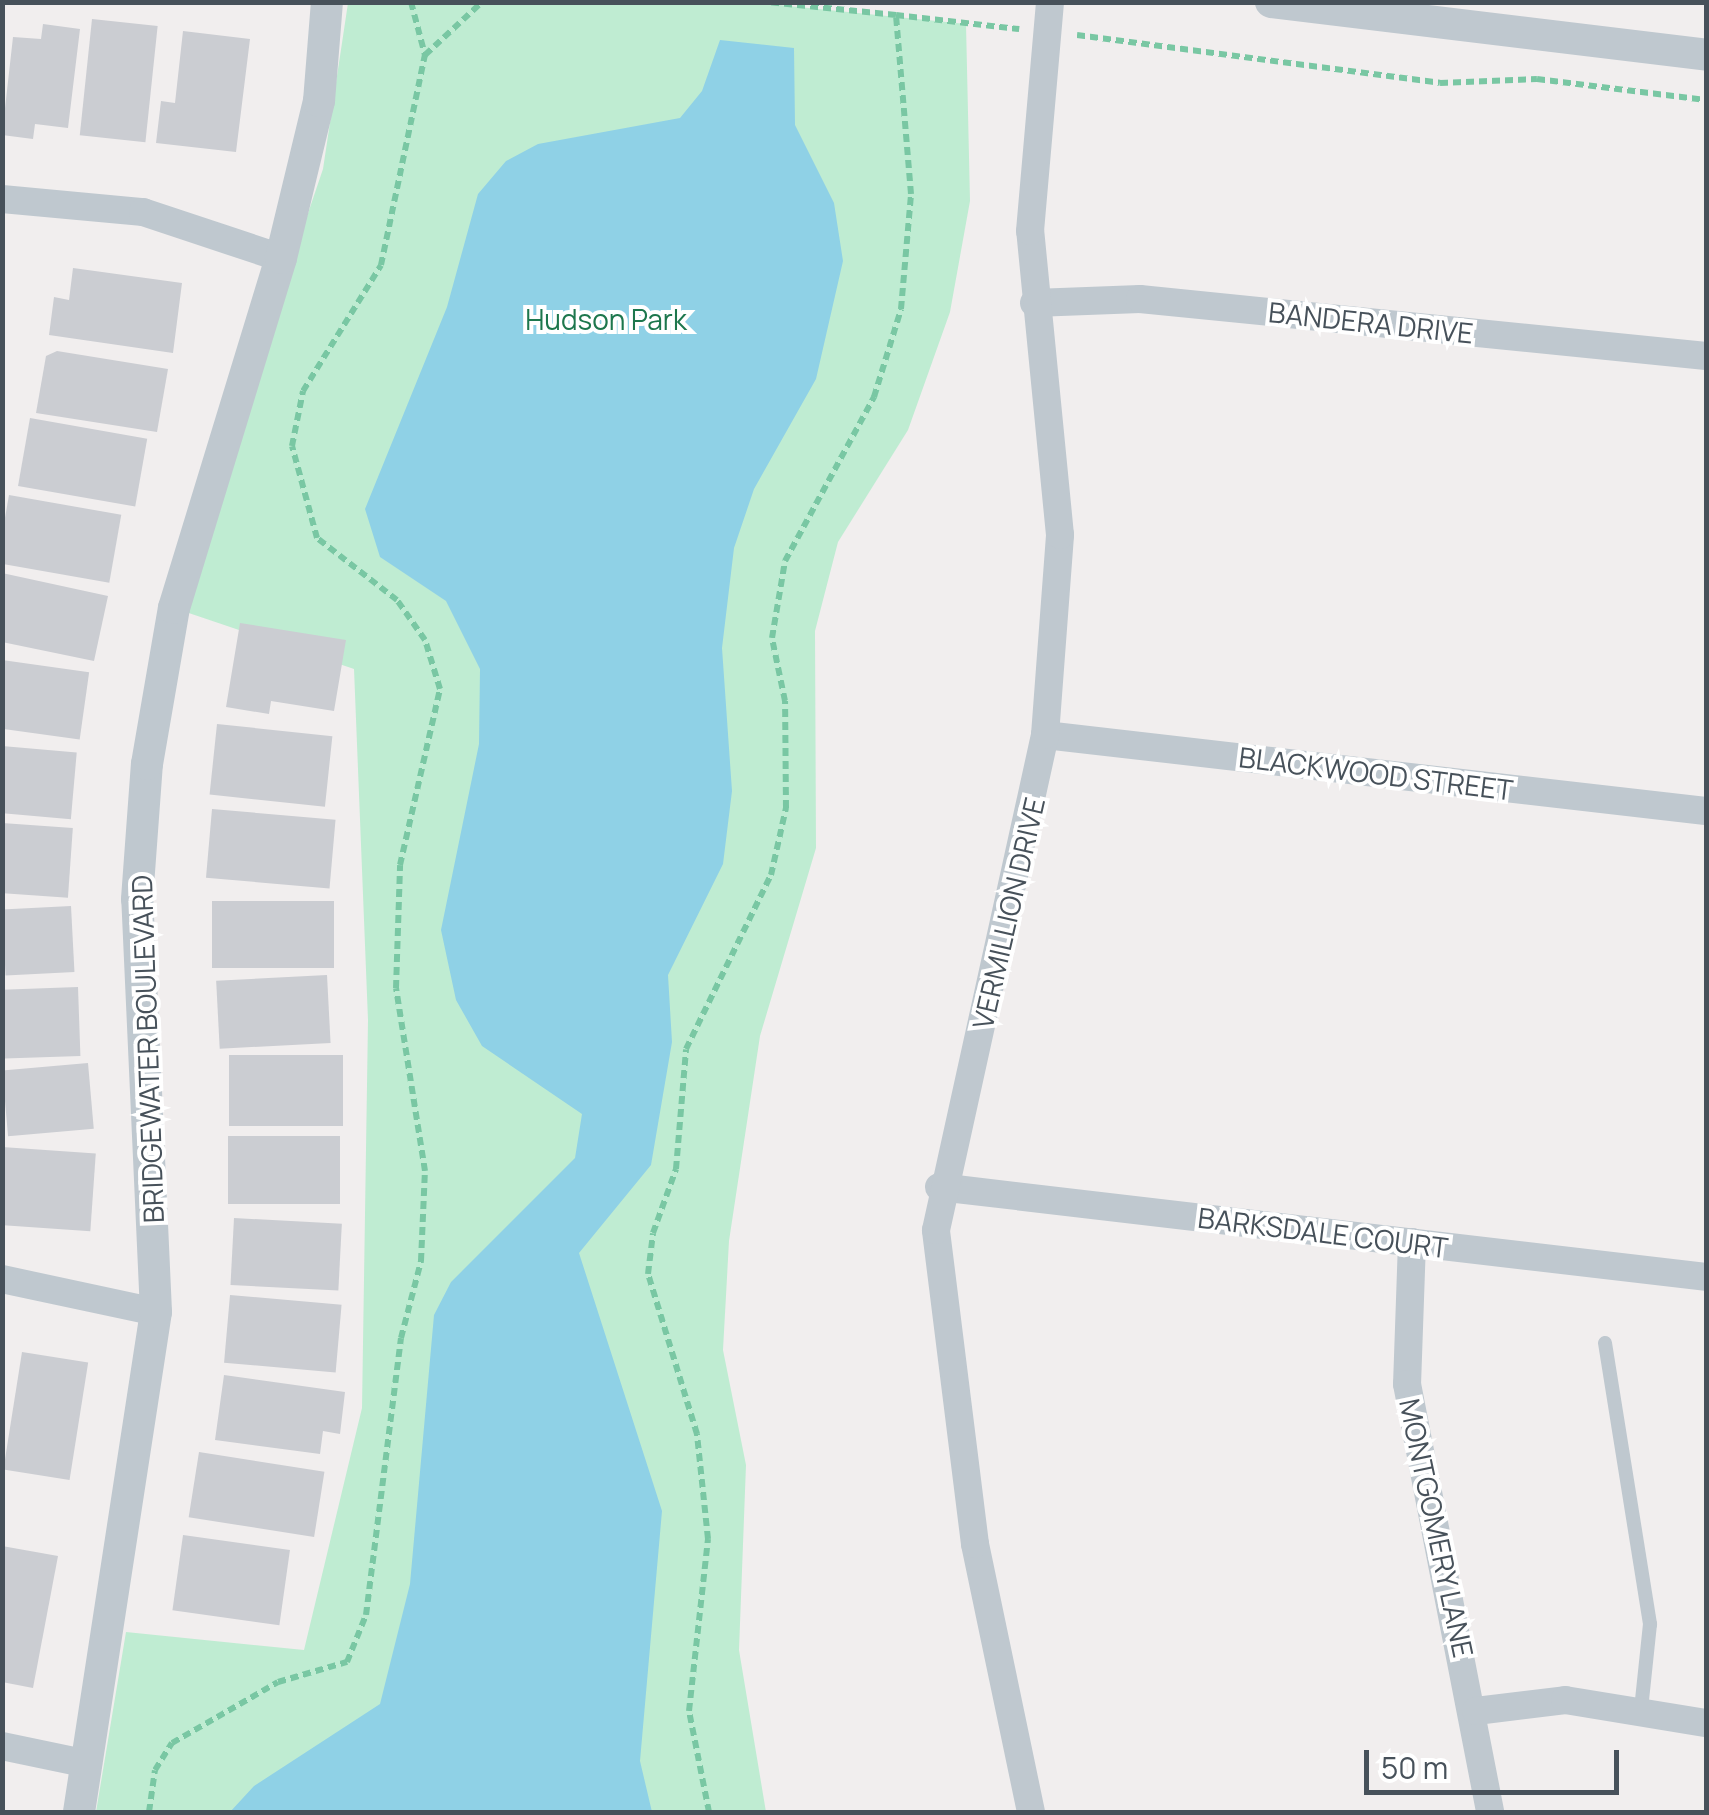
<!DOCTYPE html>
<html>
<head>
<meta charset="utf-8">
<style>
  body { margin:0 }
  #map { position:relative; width:1709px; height:1815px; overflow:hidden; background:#f1eeee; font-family:Manrope,sans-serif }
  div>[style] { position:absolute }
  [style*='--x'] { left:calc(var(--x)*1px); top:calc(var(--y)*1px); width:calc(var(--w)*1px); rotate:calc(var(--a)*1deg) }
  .green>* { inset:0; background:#bfecd2 }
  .water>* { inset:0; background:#8fd1e6 }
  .building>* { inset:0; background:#cbcdd2; transform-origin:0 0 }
  .path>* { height:6px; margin-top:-3px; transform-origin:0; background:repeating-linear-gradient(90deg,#79c7a3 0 8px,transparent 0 13px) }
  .service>* { height:14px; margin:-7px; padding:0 7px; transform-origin:7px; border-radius:7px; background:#bfc8cf }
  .minor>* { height:28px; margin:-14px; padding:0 14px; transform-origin:14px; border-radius:14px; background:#bfc8cf }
  .tertiary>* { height:32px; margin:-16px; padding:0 16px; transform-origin:16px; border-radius:16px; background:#bfc8cf }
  span { translate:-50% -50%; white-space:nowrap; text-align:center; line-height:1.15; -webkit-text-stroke:8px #fff; paint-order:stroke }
  .park-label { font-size:28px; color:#1d774d }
  .street-label { font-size:28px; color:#47515a }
  .frame { position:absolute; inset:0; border:5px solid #47515a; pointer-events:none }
  .scale { position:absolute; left:1364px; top:1750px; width:255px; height:45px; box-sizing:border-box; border:5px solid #47515a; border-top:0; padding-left:12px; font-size:30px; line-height:35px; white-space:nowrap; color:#47515a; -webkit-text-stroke:8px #fff; paint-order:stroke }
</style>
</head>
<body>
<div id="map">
  <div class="green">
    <div style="clip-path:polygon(750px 2px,966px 24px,970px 201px,950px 312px,908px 430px,838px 542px,815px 631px,816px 848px,760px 1036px,729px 1241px,723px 1350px,746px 1465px,739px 1650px,766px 1812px,96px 1812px,126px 1632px,304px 1650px,362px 1408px,368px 1020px,354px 669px,174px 608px,323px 169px,348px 3px)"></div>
  </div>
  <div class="water">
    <div style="clip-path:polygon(720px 40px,794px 48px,795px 125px,834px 203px,843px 261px,816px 379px,754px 489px,734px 548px,722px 648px,732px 791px,723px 864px,668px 975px,672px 1042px,651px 1165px,579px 1253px,662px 1511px,640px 1761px,652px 1812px,230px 1812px,254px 1786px,380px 1704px,410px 1584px,434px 1315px,451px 1282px,575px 1158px,582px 1114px,482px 1046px,456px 1000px,441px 930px,479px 744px,480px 669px,446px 601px,380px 557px,365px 509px,447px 307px,478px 194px,506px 161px,538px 144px,680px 118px,702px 91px)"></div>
  </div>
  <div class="building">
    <div style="left:92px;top:19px;width:66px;height:117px;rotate:6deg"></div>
    <div style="clip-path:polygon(43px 24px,80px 29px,68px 128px,35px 124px,33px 139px,2px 135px,13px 37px,41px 39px)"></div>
    <div style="clip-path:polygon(183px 31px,250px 39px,236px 152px,156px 143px,161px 101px,175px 103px)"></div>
    <div style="clip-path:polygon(73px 268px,182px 283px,173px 353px,49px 335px,54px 297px,69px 300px)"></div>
    <div style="clip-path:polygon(57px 351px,168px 369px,157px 432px,36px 413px,46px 356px)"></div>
    <div style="left:30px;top:418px;width:119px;height:69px;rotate:10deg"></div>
    <div style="left:9px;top:495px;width:114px;height:69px;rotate:10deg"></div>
    <div style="clip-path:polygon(2px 573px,108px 596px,94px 661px,2px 642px)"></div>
    <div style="clip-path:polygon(240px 623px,346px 640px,334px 711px,271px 701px,269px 714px,226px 707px)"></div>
    <div style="left:2px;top:660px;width:88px;height:68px;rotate:8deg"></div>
    <div style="left:217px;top:724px;width:116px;height:71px;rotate:6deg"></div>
    <div style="left:2px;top:746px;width:75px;height:67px;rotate:5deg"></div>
    <div style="left:212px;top:809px;width:124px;height:69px;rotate:5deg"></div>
    <div style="left:2px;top:823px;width:71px;height:70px;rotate:4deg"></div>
    <div style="left:212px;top:901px;width:122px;height:67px"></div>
    <div style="left:71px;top:906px;width:66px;height:69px;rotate:87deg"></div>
    <div style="left:327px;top:975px;width:68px;height:111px;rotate:87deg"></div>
    <div style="left:78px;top:987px;width:69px;height:76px;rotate:88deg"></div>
    <div style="left:229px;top:1055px;width:114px;height:71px"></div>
    <div style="left:88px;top:1063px;width:66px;height:86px;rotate:85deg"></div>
    <div style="left:340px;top:1136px;width:68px;height:112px;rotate:90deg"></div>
    <div style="left:2px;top:1147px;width:94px;height:78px;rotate:4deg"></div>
    <div style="left:234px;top:1218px;width:108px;height:67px;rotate:3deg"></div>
    <div style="left:230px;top:1295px;width:112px;height:68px;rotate:5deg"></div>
    <div style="left:22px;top:1352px;width:67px;height:119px;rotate:9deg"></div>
    <div style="clip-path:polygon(224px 1375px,345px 1392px,340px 1434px,323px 1431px,320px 1454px,215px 1440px)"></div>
    <div style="left:199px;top:1452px;width:127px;height:66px;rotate:9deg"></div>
    <div style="left:183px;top:1535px;width:108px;height:76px;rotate:8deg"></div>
    <div style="clip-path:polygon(2px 1546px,58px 1556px,33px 1688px,2px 1682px)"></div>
  </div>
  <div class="path">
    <div style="--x:411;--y:2;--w:55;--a:75.2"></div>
    <div style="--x:896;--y:15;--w:124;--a:6.5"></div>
    <div style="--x:1077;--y:35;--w:366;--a:7.5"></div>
    <div style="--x:1440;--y:83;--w:97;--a:-2.4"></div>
    <div style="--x:1537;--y:79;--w:170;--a:7.1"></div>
    <div style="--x:149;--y:1812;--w:42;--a:-81.9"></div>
    <div style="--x:155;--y:1770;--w:32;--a:-58"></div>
    <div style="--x:172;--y:1743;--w:122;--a:-29.9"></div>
    <div style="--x:278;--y:1682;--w:72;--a:-16.2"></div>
    <div style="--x:347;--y:1662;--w:51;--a:-68"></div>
    <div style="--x:366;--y:1615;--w:279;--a:-82.8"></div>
    <div style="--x:401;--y:1338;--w:80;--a:-75.4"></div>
    <div style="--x:421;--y:1261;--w:90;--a:-87.5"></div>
    <div style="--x:425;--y:1171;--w:185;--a:-99"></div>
    <div style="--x:396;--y:988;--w:123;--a:-88.1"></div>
    <div style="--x:400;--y:865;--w:180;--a:-77.2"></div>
    <div style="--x:440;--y:689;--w:51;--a:-107"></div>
    <div style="--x:425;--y:640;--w:49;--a:-125"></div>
    <div style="--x:397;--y:600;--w:101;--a:-142.2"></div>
    <div style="--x:317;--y:538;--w:95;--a:-105.2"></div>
    <div style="--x:292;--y:446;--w:56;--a:-78.7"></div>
    <div style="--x:303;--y:391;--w:148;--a:-58.2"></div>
    <div style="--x:381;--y:265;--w:215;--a:-78.2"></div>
    <div style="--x:425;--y:55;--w:78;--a:-42.9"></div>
    <div style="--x:709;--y:1812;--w:103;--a:-101.2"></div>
    <div style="--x:689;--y:1711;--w:173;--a:-83.7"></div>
    <div style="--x:708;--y:1539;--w:106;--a:-96"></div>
    <div style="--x:697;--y:1434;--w:167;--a:-107"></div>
    <div style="--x:648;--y:1274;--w:41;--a:-83"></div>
    <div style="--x:653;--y:1233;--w:68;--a:-70.2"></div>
    <div style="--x:676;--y:1169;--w:120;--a:-85.2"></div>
    <div style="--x:686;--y:1049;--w:194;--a:-64"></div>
    <div style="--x:771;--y:875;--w:69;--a:-77.4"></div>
    <div style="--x:786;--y:808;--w:107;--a:-90.5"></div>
    <div style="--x:785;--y:701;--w:64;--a:-101.7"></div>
    <div style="--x:772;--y:638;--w:78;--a:-80.4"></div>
    <div style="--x:785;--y:561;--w:187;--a:-61.5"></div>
    <div style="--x:874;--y:397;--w:92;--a:-72.9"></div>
    <div style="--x:901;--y:309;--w:115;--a:-85"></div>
    <div style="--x:911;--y:194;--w:180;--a:-94.8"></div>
    <div style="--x:896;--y:15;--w:129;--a:-174.2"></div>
  </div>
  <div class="service">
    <div style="--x:1605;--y:1343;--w:285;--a:80.9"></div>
    <div style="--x:1650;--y:1624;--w:86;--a:96"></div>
  </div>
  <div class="minor">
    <div style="--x:2;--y:199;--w:142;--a:5.3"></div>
    <div style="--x:143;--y:212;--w:145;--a:18.4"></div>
    <div style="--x:1034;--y:303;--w:106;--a:-2.2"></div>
    <div style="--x:1140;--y:299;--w:569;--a:5.75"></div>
    <div style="--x:1045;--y:735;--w:665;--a:6.56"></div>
    <div style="--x:939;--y:1187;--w:772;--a:6.69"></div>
    <div style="--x:1412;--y:1242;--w:142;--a:92"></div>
    <div style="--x:1407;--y:1384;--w:436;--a:79"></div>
    <div style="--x:2;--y:1279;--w:157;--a:12.1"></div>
    <div style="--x:1476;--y:1711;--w:90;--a:-7"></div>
    <div style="--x:1565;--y:1700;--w:143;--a:9.3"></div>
    <div style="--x:2;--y:1746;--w:88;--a:11.8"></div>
    <div style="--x:1031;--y:1812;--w:274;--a:-101.8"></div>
    <div style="--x:975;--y:1544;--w:316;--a:-97.1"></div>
    <div style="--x:936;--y:1230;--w:507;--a:-77.58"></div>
    <div style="--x:1045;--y:735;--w:201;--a:-85.7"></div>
    <div style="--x:1060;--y:535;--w:305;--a:-95.6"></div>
    <div style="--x:1030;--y:231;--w:230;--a:-85"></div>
  </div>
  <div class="tertiary">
    <div style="--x:1271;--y:2;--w:438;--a:6.9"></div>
    <div style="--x:79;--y:1812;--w:506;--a:-81.25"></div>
    <div style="--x:156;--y:1312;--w:413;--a:-92.6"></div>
    <div style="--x:137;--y:899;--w:135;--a:-85.8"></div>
    <div style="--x:147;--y:764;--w:158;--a:-80.2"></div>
    <div style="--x:174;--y:608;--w:366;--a:-73"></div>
    <div style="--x:281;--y:258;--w:162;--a:-76.4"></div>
    <div style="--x:319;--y:101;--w:99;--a:-85.4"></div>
  </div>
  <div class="park-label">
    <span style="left:606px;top:319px">Hudson Park</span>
  </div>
  <div class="street-label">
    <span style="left:1371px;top:322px;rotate:6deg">BANDERA DRIVE</span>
    <span style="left:1376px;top:773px;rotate:7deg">BLACKWOOD STREET</span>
    <span style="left:1008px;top:913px;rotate:-77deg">VERMILLION DRIVE</span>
    <span style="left:147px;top:1049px;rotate:-92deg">BRIDGEWATER BOULEVARD</span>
    <span style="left:1323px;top:1232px;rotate:7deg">BARKSDALE COURT</span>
    <span style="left:1437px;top:1528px;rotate:78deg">MONTGOMERY LANE</span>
  </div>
  <div class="frame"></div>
  <div class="scale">50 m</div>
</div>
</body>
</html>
